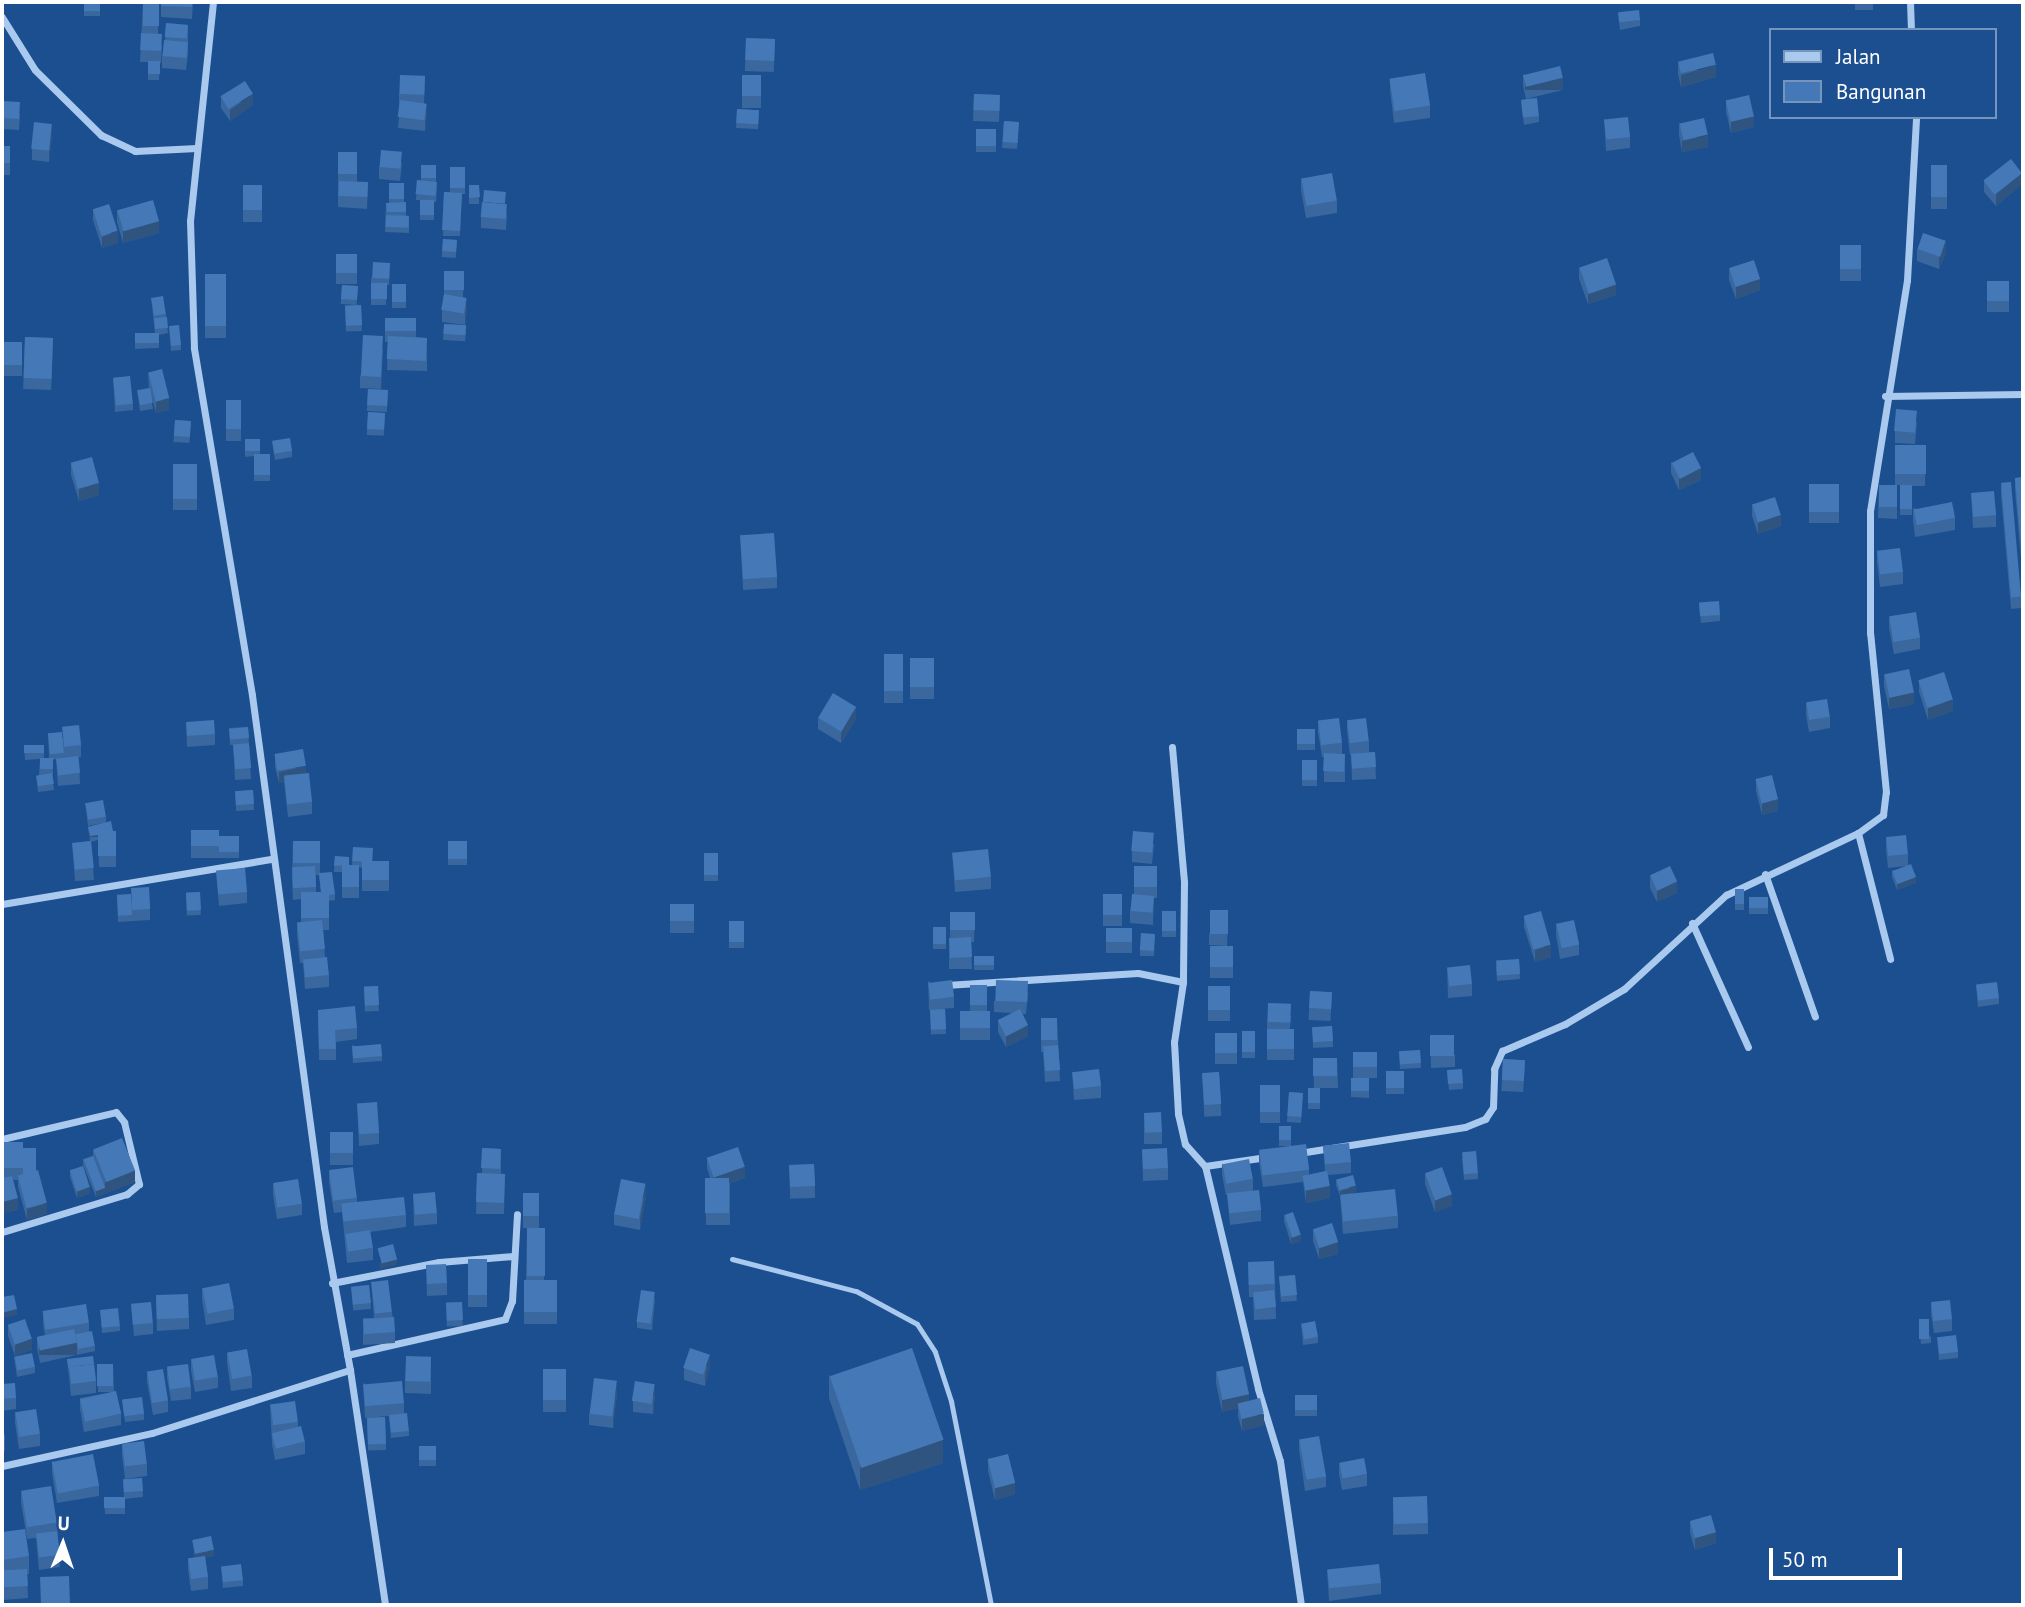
<!DOCTYPE html>
<html>
<head>
<meta charset="utf-8">
<style>
  body { margin:0 }
  #map { position:relative; width:2025px; height:1607px; overflow:hidden; background:#1b4f8f; font-family:"PT Sans",sans-serif }
  div>[style] { position:absolute }
  [style*='--x'] { left:calc(var(--x)*1px); top:calc(var(--y)*1px); width:calc(var(--w)*1px); rotate:calc(var(--a)*1deg) }
  .lane>* { height:5px; margin:-2.5px; padding:0 2.5px; transform-origin:2.5px; border-radius:2.5px; background:#a9c9ee }
  .street>* { height:7px; margin:-3.5px; padding:0 3.5px; transform-origin:3.5px; border-radius:3.5px; background:#a9c9ee }
  .wall>* { inset:0; background:#3a679d; transform-origin:0 0 }
  .shaded-wall>* { inset:0; background:#305480; transform-origin:0 0 }
  .building>* { inset:0; background:#4478b7; transform-origin:0 0 }
  span { translate:-50% -50%; white-space:nowrap; text-align:center; line-height:1.15; -webkit-text-stroke:6px #1b4f8f; paint-order:stroke }
  .frame { position:absolute; inset:0; border:4px solid #fff; pointer-events:none }
  .legend { position:absolute; left:1769px; top:28px; width:228px; height:91px; box-sizing:border-box; background:#1b4f8f; border:2px solid #7695bc; margin:0; padding:9px 12px; list-style:none; font-size:21px; color:#fff }
  .legend li { display:flex; align-items:center; gap:14px; height:35px }
  .legend b { width:35px; border:2px solid #7695bc }
  .north { position:absolute; left:28px; top:1509px; width:70px; height:70px; -webkit-text-stroke:5px #1b4f8f; paint-order:stroke; rotate:2deg; font-size:19px; font-weight:700; line-height:28px; text-align:center; color:#fff }
  .north::after { content:''; display:block; margin:auto; width:24px; height:32px; background:#fff; clip-path:polygon(50% 0,100% 100%,50% 72%,0 100%) }
  .scale { position:absolute; left:1769px; top:1548px; width:133px; height:32px; box-sizing:border-box; border:4px solid #fff; border-top:0; padding-left:9px; font-size:21px; line-height:24px; white-space:nowrap; color:#fff; -webkit-text-stroke:5px #1b4f8f; paint-order:stroke }
</style>
</head>
<body>
<div id="map">
  <div class="lane">
    <div style="--x:732;--y:1259;--w:128;--a:14.5"></div>
    <div style="--x:856;--y:1291;--w:69;--a:28.4"></div>
    <div style="--x:917;--y:1324;--w:33;--a:57"></div>
    <div style="--x:935;--y:1352;--w:52;--a:71.9"></div>
    <div style="--x:951;--y:1401;--w:208;--a:78.9"></div>
  </div>
  <div class="street">
    <div style="--x:1910;--y:2;--w:28;--a:88"></div>
    <div style="--x:2;--y:17;--w:62;--a:58.1"></div>
    <div style="--x:35;--y:70;--w:93;--a:44.6"></div>
    <div style="--x:101;--y:135;--w:38;--a:25"></div>
    <div style="--x:135;--y:151;--w:62;--a:-2.8"></div>
    <div style="--x:1885;--y:396;--w:138;--a:-0.8"></div>
    <div style="--x:1172;--y:747;--w:136;--a:84.9"></div>
    <div style="--x:1184;--y:882;--w:100;--a:90.6"></div>
    <div style="--x:1183;--y:982;--w:61;--a:98.5"></div>
    <div style="--x:1174;--y:1042;--w:72;--a:86.8"></div>
    <div style="--x:1178;--y:1114;--w:31;--a:77"></div>
    <div style="--x:1185;--y:1144;--w:30;--a:48"></div>
    <div style="--x:1205;--y:1166;--w:229;--a:76.6"></div>
    <div style="--x:1258;--y:1389;--w:75;--a:73"></div>
    <div style="--x:1280;--y:1461;--w:146;--a:81.7"></div>
    <div style="--x:1858;--y:833;--w:130;--a:75.7"></div>
    <div style="--x:1765;--y:874;--w:151;--a:70.7"></div>
    <div style="--x:2;--y:904;--w:274;--a:-9.5"></div>
    <div style="--x:1692;--y:923;--w:136;--a:65.7"></div>
    <div style="--x:946;--y:985;--w:192;--a:-3.6"></div>
    <div style="--x:1138;--y:973;--w:46;--a:11.3"></div>
    <div style="--x:2;--y:1139;--w:117;--a:-13.3"></div>
    <div style="--x:116;--y:1112;--w:13;--a:51"></div>
    <div style="--x:124;--y:1122;--w:64;--a:76.4"></div>
    <div style="--x:139;--y:1184;--w:16;--a:140"></div>
    <div style="--x:127;--y:1194;--w:131;--a:163.1"></div>
    <div style="--x:1299;--y:1153;--w:168;--a:-8.9"></div>
    <div style="--x:1465;--y:1127;--w:22;--a:-22"></div>
    <div style="--x:1485;--y:1119;--w:14;--a:-56"></div>
    <div style="--x:1493;--y:1107;--w:38;--a:-88"></div>
    <div style="--x:1494;--y:1069;--w:20;--a:-66"></div>
    <div style="--x:1502;--y:1051;--w:69;--a:-23.2"></div>
    <div style="--x:1565;--y:1024;--w:69;--a:-30.7"></div>
    <div style="--x:1624;--y:989;--w:139;--a:-42.7"></div>
    <div style="--x:1726;--y:895;--w:146;--a:-25.2"></div>
    <div style="--x:1858;--y:833;--w:31;--a:-36"></div>
    <div style="--x:1883;--y:815;--w:23;--a:-83"></div>
    <div style="--x:1886;--y:792;--w:160;--a:-95.7"></div>
    <div style="--x:1870;--y:633;--w:122;--a:-90"></div>
    <div style="--x:1870;--y:511;--w:234;--a:-80.9"></div>
    <div style="--x:1907;--y:280;--w:163;--a:-86.8"></div>
    <div style="--x:1205;--y:1166;--w:62;--a:-8.4"></div>
    <div style="--x:332;--y:1283;--w:109;--a:-11.1"></div>
    <div style="--x:439;--y:1262;--w:75;--a:-4.6"></div>
    <div style="--x:347;--y:1355;--w:162;--a:-12.8"></div>
    <div style="--x:505;--y:1319;--w:19;--a:-69"></div>
    <div style="--x:512;--y:1301;--w:87;--a:-86.7"></div>
    <div style="--x:350;--y:1370;--w:238;--a:81.5"></div>
    <div style="--x:2;--y:1466;--w:154;--a:-12.4"></div>
    <div style="--x:152;--y:1433;--w:208;--a:-17.7"></div>
    <div style="--x:350;--y:1370;--w:145;--a:-100.3"></div>
    <div style="--x:324;--y:1227;--w:537;--a:-97.71"></div>
    <div style="--x:252;--y:695;--w:352;--a:-99.5"></div>
    <div style="--x:194;--y:348;--w:127;--a:-91.8"></div>
    <div style="--x:190;--y:221;--w:220;--a:-84"></div>
  </div>
  <div class="wall">
    <div style="left:84px;top:2px;width:16px;height:14px"></div>
    <div style="clip-path:polygon(143px 2px,159px 2px,158px 34px,162px 46px,161px 63px,160px 63px,159px 80px,148px 80px,148px 62px,140px 62px)"></div>
    <div style="clip-path:polygon(161px 2px,193px 2px,192px 19px,161px 17px)"></div>
    <div style="left:1855px;top:2px;width:18px;height:8px"></div>
    <div style="clip-path:polygon(1618px 13px,1640px 20px,1640px 26px,1620px 30px)"></div>
    <div style="clip-path:polygon(166px 23px,188px 25px,188px 54px,186px 70px,162px 68px,162px 56px,165px 40px)"></div>
    <div style="left:746px;top:38px;width:29px;height:33px;rotate:2deg"></div>
    <div style="clip-path:polygon(1678px 63px,1716px 77px,1681px 87px,1678px 74px)"></div>
    <div style="clip-path:polygon(1523px 74px,1563px 90px,1526px 99px,1523px 86px)"></div>
    <div style="left:742px;top:75px;width:19px;height:33px"></div>
    <div style="clip-path:polygon(425px 76px,424px 103px,427px 115px,425px 131px,398px 128px,400px 106px,399px 106px,399px 94px)"></div>
    <div style="clip-path:polygon(1390px 79px,1430px 106px,1430px 118px,1394px 123px,1390px 90px)"></div>
    <div style="left:974px;top:94px;width:26px;height:27px;rotate:2deg"></div>
    <div style="clip-path:polygon(221px 97px,253px 105px,230px 121px,221px 108px)"></div>
    <div style="clip-path:polygon(1726px 100px,1754px 127px,1731px 133px,1726px 112px)"></div>
    <div style="clip-path:polygon(2px 101px,20px 114px,19px 130px,2px 129px)"></div>
    <div style="clip-path:polygon(1521px 101px,1539px 116px,1539px 122px,1524px 125px)"></div>
    <div style="left:737px;top:109px;width:22px;height:19px;rotate:3deg"></div>
    <div style="clip-path:polygon(1604px 119px,1630px 137px,1630px 148px,1606px 151px)"></div>
    <div style="left:1004px;top:121px;width:15px;height:27px;rotate:4deg"></div>
    <div style="clip-path:polygon(1679px 123px,1708px 147px,1682px 152px,1679px 135px)"></div>
    <div style="left:996px;top:129px;width:23px;height:20px;rotate:90deg"></div>
    <div style="clip-path:polygon(52px 136px,49px 162px,32px 160px,32px 149px)"></div>
    <div style="left:2px;top:146px;width:8px;height:29px"></div>
    <div style="clip-path:polygon(338px 152px,357px 152px,357px 182px,368px 182px,367px 209px,338px 207px)"></div>
    <div style="clip-path:polygon(402px 163px,400px 181px,379px 179px,379px 167px)"></div>
    <div style="clip-path:polygon(421px 165px,436px 165px,436px 182px,437px 188px,436px 202px,434px 202px,434px 220px,420px 220px,420px 200px,421px 200px,416px 200px,417px 180px,421px 181px)"></div>
    <div style="left:1931px;top:165px;width:16px;height:44px"></div>
    <div style="clip-path:polygon(450px 167px,465px 167px,465px 194px,462px 194px,460px 236px,443px 236px,444px 192px,450px 192px)"></div>
    <div style="clip-path:polygon(1301px 178px,1337px 201px,1337px 213px,1306px 218px,1301px 190px)"></div>
    <div style="clip-path:polygon(1984px 181px,2022px 184px,1996px 206px,1984px 192px)"></div>
    <div style="clip-path:polygon(389px 183px,404px 183px,404px 203px,406px 202px,406px 216px,409px 216px,409px 233px,385px 232px,386px 203px,389px 203px)"></div>
    <div style="left:243px;top:185px;width:19px;height:37px"></div>
    <div style="left:469px;top:185px;width:10px;height:19px"></div>
    <div style="clip-path:polygon(505px 204px,507px 215px,506px 230px,481px 228px,481px 217px)"></div>
    <div style="clip-path:polygon(93px 209px,118px 243px,102px 248px,93px 220px)"></div>
    <div style="clip-path:polygon(117px 210px,159px 233px,123px 243px,117px 222px)"></div>
    <div style="left:443px;top:239px;width:14px;height:18px;rotate:4deg"></div>
    <div style="left:1861px;top:245px;width:36px;height:21px;rotate:90deg"></div>
    <div style="clip-path:polygon(1917px 249px,1946px 253px,1939px 269px,1917px 261px)"></div>
    <div style="left:357px;top:254px;width:30px;height:21px;rotate:90deg"></div>
    <div style="clip-path:polygon(390px 263px,389px 285px,387px 285px,386px 305px,371px 305px,371px 278px)"></div>
    <div style="clip-path:polygon(1579px 267px,1616px 295px,1588px 304px,1579px 279px)"></div>
    <div style="clip-path:polygon(1729px 268px,1760px 290px,1736px 299px,1729px 280px)"></div>
    <div style="clip-path:polygon(444px 271px,464px 271px,463px 297px,467px 309px,465px 325px,442px 322px,442px 310px,444px 294px)"></div>
    <div style="left:205px;top:274px;width:21px;height:64px"></div>
    <div style="left:1987px;top:281px;width:22px;height:31px"></div>
    <div style="left:392px;top:284px;width:14px;height:24px"></div>
    <div style="left:342px;top:285px;width:16px;height:19px;rotate:4deg"></div>
    <div style="clip-path:polygon(151px 297px,166px 314px,168px 333px,159px 335px,159px 348px,135px 349px,135px 334px,155px 333px)"></div>
    <div style="left:361px;top:305px;width:26px;height:16px;rotate:88deg"></div>
    <div style="clip-path:polygon(385px 318px,416px 318px,416px 337px,427px 338px,427px 371px,387px 370px,388px 342px,385px 342px)"></div>
    <div style="left:444px;top:324px;width:22px;height:16px;rotate:3deg"></div>
    <div style="clip-path:polygon(169px 327px,181px 345px,181px 350px,171px 351px)"></div>
    <div style="left:25px;top:337px;width:28px;height:52px;rotate:2deg"></div>
    <div style="left:2px;top:342px;width:20px;height:34px"></div>
    <div style="clip-path:polygon(383px 348px,381px 389px,360px 388px,360px 376px)"></div>
    <div style="clip-path:polygon(148px 372px,169px 410px,156px 413px,150px 391px,153px 409px,140px 411px,137px 390px,149px 388px)"></div>
    <div style="clip-path:polygon(113px 378px,133px 404px,133px 410px,115px 412px)"></div>
    <div style="left:368px;top:389px;width:20px;height:22px;rotate:3deg"></div>
    <div style="left:226px;top:400px;width:15px;height:41px"></div>
    <div style="left:368px;top:412px;width:17px;height:23px;rotate:3deg"></div>
    <div style="left:175px;top:420px;width:16px;height:22px;rotate:4deg"></div>
    <div style="clip-path:polygon(1917px 422px,1915px 444px,1895px 443px,1895px 431px)"></div>
    <div style="clip-path:polygon(245px 439px,260px 439px,260px 454px,270px 454px,270px 481px,254px 481px,254px 456px,245px 457px)"></div>
    <div style="clip-path:polygon(272px 442px,292px 451px,292px 457px,275px 460px)"></div>
    <div style="clip-path:polygon(1895px 445px,1926px 445px,1925px 486px,1912px 486px,1912px 515px,1900px 515px,1900px 485px,1897px 485px,1897px 519px,1878px 518px,1879px 485px,1895px 485px)"></div>
    <div style="clip-path:polygon(1671px 462px,1701px 480px,1679px 490px,1671px 473px)"></div>
    <div style="clip-path:polygon(71px 463px,99px 495px,79px 501px,71px 475px)"></div>
    <div style="left:173px;top:464px;width:24px;height:46px"></div>
    <div style="clip-path:polygon(2023px 477px,2023px 582px,2015px 490px,2015px 478px)"></div>
    <div style="clip-path:polygon(2001px 483px,2021px 597px,2021px 608px,2011px 609px,2001px 495px)"></div>
    <div style="left:1809px;top:484px;width:30px;height:39px"></div>
    <div style="clip-path:polygon(1971px 493px,1996px 515px,1996px 527px,1973px 528px)"></div>
    <div style="clip-path:polygon(1752px 504px,1781px 526px,1758px 534px,1752px 516px)"></div>
    <div style="clip-path:polygon(1913px 508px,1955px 518px,1955px 530px,1915px 537px,1913px 520px)"></div>
    <div style="clip-path:polygon(740px 534px,777px 577px,777px 588px,743px 590px)"></div>
    <div style="clip-path:polygon(1877px 550px,1903px 572px,1903px 584px,1880px 587px,1877px 562px)"></div>
    <div style="clip-path:polygon(1699px 603px,1720px 615px,1720px 621px,1701px 623px)"></div>
    <div style="clip-path:polygon(1889px 617px,1920px 638px,1920px 649px,1894px 654px,1889px 628px)"></div>
    <div style="left:884px;top:654px;width:19px;height:49px"></div>
    <div style="left:910px;top:658px;width:24px;height:41px"></div>
    <div style="clip-path:polygon(1884px 674px,1914px 704px,1889px 709px,1884px 686px)"></div>
    <div style="clip-path:polygon(1919px 681px,1953px 711px,1928px 720px,1919px 692px)"></div>
    <div style="clip-path:polygon(1806px 703px,1830px 717px,1830px 728px,1809px 732px,1806px 715px)"></div>
    <div style="clip-path:polygon(818px 718px,856px 719px,841px 743px,818px 729px)"></div>
    <div style="clip-path:polygon(1318px 720px,1342px 743px,1342px 754px,1345px 754px,1345px 782px,1324px 782px,1324px 757px,1322px 757px,1318px 732px)"></div>
    <div style="clip-path:polygon(1347px 720px,1369px 741px,1369px 752px,1375px 752px,1376px 779px,1352px 780px,1351px 755px,1350px 755px,1347px 731px)"></div>
    <div style="clip-path:polygon(186px 722px,215px 734px,215px 745px,187px 747px)"></div>
    <div style="clip-path:polygon(248px 727px,251px 779px,235px 780px,233px 745px,230px 745px,229px 728px)"></div>
    <div style="left:1315px;top:729px;width:21px;height:18px;rotate:90deg"></div>
    <div style="clip-path:polygon(48px 733px,81px 745px,81px 757px,79px 757px,80px 784px,58px 786px,56px 759px,53px 760px,53px 775px,52px 775px,54px 790px,38px 792px,36px 776px,39px 775px,40px 759px,25px 760px,24px 746px,44px 745px,44px 758px,49px 758px)"></div>
    <div style="clip-path:polygon(275px 755px,306px 774px,312px 802px,312px 814px,288px 817px,284px 782px,279px 783px,275px 767px)"></div>
    <div style="left:1302px;top:760px;width:15px;height:26px"></div>
    <div style="clip-path:polygon(1756px 780px,1778px 811px,1762px 815px,1756px 791px)"></div>
    <div style="left:253px;top:790px;width:20px;height:18px;rotate:87deg"></div>
    <div style="clip-path:polygon(85px 803px,106px 817px,106px 822px,113px 831px,116px 831px,116px 867px,99px 867px,98px 840px,91px 842px,94px 880px,75px 881px,72px 843px,90px 841px,88px 827px,104px 823px,88px 826px)"></div>
    <div style="clip-path:polygon(191px 830px,219px 836px,239px 836px,239px 858px,191px 858px)"></div>
    <div style="clip-path:polygon(1886px 838px,1908px 854px,1908px 865px,1916px 883px,1897px 890px,1892px 877px,1892px 871px,1907px 866px,1888px 868px,1886px 849px)"></div>
    <div style="clip-path:polygon(evenodd,293px 841px,320px 841px,320px 873px,335px 894px,335px 900px,329px 901px,329px 930px,323px 930px,325px 957px,329px 975px,329px 987px,305px 989px,303px 963px,300px 963px,297px 934px,297px 923px,301px 922px,301px 899px,293px 900px,292px 879px,293px 841px,316px 875px,319px 875px,321px 892px,316px 892px,316px 875px)"></div>
    <div style="left:448px;top:841px;width:19px;height:24px"></div>
    <div style="clip-path:polygon(1154px 844px,1152px 864px,1132px 862px,1132px 851px)"></div>
    <div style="clip-path:polygon(353px 847px,373px 861px,389px 861px,389px 891px,362px 891px,362px 868px,359px 867px,359px 898px,342px 898px,342px 872px,334px 872px,335px 856px,349px 865px,352px 865px)"></div>
    <div style="clip-path:polygon(952px 852px,991px 877px,991px 889px,955px 892px)"></div>
    <div style="left:704px;top:853px;width:14px;height:28px"></div>
    <div style="clip-path:polygon(1134px 866px,1157px 866px,1157px 898px,1154px 898px,1153px 925px,1130px 923px,1130px 911px,1134px 894px)"></div>
    <div style="clip-path:polygon(216px 871px,247px 892px,247px 903px,219px 906px)"></div>
    <div style="clip-path:polygon(1650px 876px,1677px 893px,1657px 902px,1650px 888px)"></div>
    <div style="left:1735px;top:889px;width:9px;height:21px"></div>
    <div style="left:200px;top:892px;width:23px;height:14px;rotate:88deg"></div>
    <div style="left:1103px;top:894px;width:19px;height:32px"></div>
    <div style="clip-path:polygon(117px 895px,150px 909px,150px 920px,118px 922px)"></div>
    <div style="left:1749px;top:897px;width:19px;height:17px"></div>
    <div style="left:670px;top:904px;width:24px;height:29px"></div>
    <div style="left:1176px;top:911px;width:26px;height:14px;rotate:90deg"></div>
    <div style="clip-path:polygon(950px 912px,975px 912px,974px 942px,971px 942px,972px 969px,949px 969px,949px 938px,950px 938px)"></div>
    <div style="clip-path:polygon(1524px 916px,1551px 957px,1535px 962px,1524px 927px)"></div>
    <div style="left:729px;top:921px;width:15px;height:27px"></div>
    <div style="clip-path:polygon(1228px 922px,1227px 946px,1209px 945px,1209px 934px)"></div>
    <div style="clip-path:polygon(1556px 923px,1579px 944px,1579px 955px,1560px 959px,1556px 935px)"></div>
    <div style="left:933px;top:927px;width:13px;height:22px"></div>
    <div style="left:1106px;top:928px;width:26px;height:25px"></div>
    <div style="clip-path:polygon(1155px 934px,1154px 956px,1140px 956px,1140px 950px)"></div>
    <div style="left:1210px;top:946px;width:23px;height:32px"></div>
    <div style="left:974px;top:956px;width:20px;height:14px"></div>
    <div style="clip-path:polygon(1519px 959px,1520px 979px,1497px 981px,1496px 967px)"></div>
    <div style="clip-path:polygon(1447px 968px,1472px 984px,1472px 996px,1448px 998px)"></div>
    <div style="clip-path:polygon(928px 981px,954px 997px,954px 1008px,929px 1010px)"></div>
    <div style="left:970px;top:985px;width:17px;height:26px"></div>
    <div style="clip-path:polygon(1976px 985px,1999px 998px,1999px 1004px,1978px 1007px)"></div>
    <div style="left:378px;top:986px;width:25px;height:14px;rotate:88deg"></div>
    <div style="left:1208px;top:986px;width:22px;height:35px"></div>
    <div style="left:1310px;top:991px;width:22px;height:29px;rotate:3deg"></div>
    <div style="clip-path:polygon(1028px 993px,1026px 1014px,1023px 1014px,1028px 1036px,1006px 1047px,998px 1032px,998px 1020px,1012px 1013px,994px 1012px,994px 1001px)"></div>
    <div style="left:945px;top:1009px;width:25px;height:15px;rotate:88deg"></div>
    <div style="clip-path:polygon(318px 1010px,357px 1028px,357px 1039px,336px 1042px,336px 1060px,319px 1060px)"></div>
    <div style="left:990px;top:1011px;width:29px;height:30px;rotate:90deg"></div>
    <div style="clip-path:polygon(1291px 1016px,1290px 1029px,1294px 1029px,1294px 1060px,1267px 1060px,1267px 1022px)"></div>
    <div style="clip-path:polygon(1041px 1018px,1057px 1018px,1060px 1081px,1045px 1082px,1043px 1052px,1041px 1052px)"></div>
    <div style="left:1332px;top:1026px;width:21px;height:20px;rotate:87deg"></div>
    <div style="left:1242px;top:1031px;width:13px;height:27px"></div>
    <div style="left:1215px;top:1033px;width:22px;height:31px"></div>
    <div style="clip-path:polygon(1430px 1035px,1455px 1055px,1455px 1067px,1431px 1068px)"></div>
    <div style="clip-path:polygon(352px 1045px,382px 1056px,382px 1061px,353px 1063px)"></div>
    <div style="left:1420px;top:1050px;width:18px;height:21px;rotate:87deg"></div>
    <div style="clip-path:polygon(1353px 1052px,1377px 1052px,1377px 1078px,1369px 1078px,1369px 1098px,1351px 1097px,1351px 1078px,1353px 1078px)"></div>
    <div style="clip-path:polygon(1313px 1058px,1337px 1058px,1338px 1088px,1315px 1088px,1320px 1088px,1320px 1109px,1308px 1109px,1308px 1088px,1314px 1088px)"></div>
    <div style="left:1503px;top:1059px;width:22px;height:32px;rotate:3deg"></div>
    <div style="clip-path:polygon(1447px 1070px,1463px 1083px,1463px 1089px,1449px 1090px)"></div>
    <div style="left:1386px;top:1071px;width:18px;height:23px"></div>
    <div style="clip-path:polygon(1072px 1072px,1101px 1086px,1101px 1098px,1074px 1100px)"></div>
    <div style="left:1219px;top:1072px;width:44px;height:17px;rotate:87deg"></div>
    <div style="left:1260px;top:1085px;width:20px;height:38px"></div>
    <div style="left:1289px;top:1092px;width:14px;height:30px;rotate:4deg"></div>
    <div style="clip-path:polygon(357px 1103px,379px 1133px,379px 1144px,359px 1146px)"></div>
    <div style="clip-path:polygon(1144px 1113px,1162px 1132px,1162px 1144px,1144px 1144px)"></div>
    <div style="left:1279px;top:1126px;width:12px;height:20px"></div>
    <div style="left:330px;top:1132px;width:23px;height:33px"></div>
    <div style="clip-path:polygon(4px 1142px,23px 1148px,36px 1171px,47px 1214px,27px 1220px,18px 1187px,18px 1180px,13px 1180px,18px 1210px,2px 1213px,2px 1178px,4px 1178px)"></div>
    <div style="clip-path:polygon(1323px 1146px,1351px 1162px,1351px 1173px,1328px 1175px,1330px 1198px,1306px 1203px,1303px 1182px,1263px 1187px,1259px 1162px,1259px 1150px,1309px 1170px,1309px 1175px,1325px 1171px)"></div>
    <div style="clip-path:polygon(482px 1148px,501px 1149px,501px 1174px,505px 1174px,504px 1214px,476px 1214px,477px 1173px,482px 1173px)"></div>
    <div style="clip-path:polygon(1142px 1149px,1168px 1168px,1168px 1180px,1143px 1181px)"></div>
    <div style="clip-path:polygon(93px 1150px,135px 1182px,96px 1197px,83px 1165px,83px 1159px,93px 1156px)"></div>
    <div style="clip-path:polygon(707px 1157px,745px 1178px,730px 1183px,730px 1225px,706px 1225px,705px 1178px,710px 1178px,707px 1168px)"></div>
    <div style="clip-path:polygon(1462px 1158px,1478px 1173px,1478px 1179px,1464px 1180px)"></div>
    <div style="left:814px;top:1164px;width:34px;height:25px;rotate:88deg"></div>
    <div style="clip-path:polygon(1222px 1164px,1253px 1179px,1253px 1191px,1261px 1210px,1261px 1221px,1230px 1225px,1227px 1195px,1226px 1195px,1222px 1175px)"></div>
    <div style="clip-path:polygon(329px 1170px,357px 1198px,357px 1203px,406px 1215px,406px 1227px,370px 1232px,373px 1248px,373px 1260px,347px 1263px,342px 1212px,334px 1213px,329px 1182px)"></div>
    <div style="clip-path:polygon(70px 1171px,90px 1193px,77px 1198px,70px 1177px)"></div>
    <div style="clip-path:polygon(1425px 1173px,1452px 1206px,1435px 1212px,1425px 1184px)"></div>
    <div style="clip-path:polygon(1336px 1179px,1356px 1192px,1351px 1193px,1398px 1216px,1398px 1228px,1343px 1234px,1340px 1196px,1336px 1185px)"></div>
    <div style="clip-path:polygon(273px 1183px,302px 1204px,302px 1215px,277px 1219px,273px 1195px)"></div>
    <div style="clip-path:polygon(413px 1193px,437px 1213px,437px 1224px,414px 1226px)"></div>
    <div style="clip-path:polygon(523px 1193px,539px 1193px,539px 1228px,545px 1228px,544px 1281px,557px 1280px,557px 1324px,524px 1324px,524px 1281px,526px 1281px,527px 1228px,523px 1228px)"></div>
    <div style="clip-path:polygon(646px 1196px,640px 1230px,614px 1225px,614px 1214px)"></div>
    <div style="clip-path:polygon(1284px 1215px,1301px 1241px,1291px 1244px,1284px 1221px)"></div>
    <div style="clip-path:polygon(1313px 1229px,1338px 1254px,1319px 1259px,1313px 1241px)"></div>
    <div style="left:468px;top:1259px;width:19px;height:48px"></div>
    <div style="clip-path:polygon(1248px 1263px,1275px 1284px,1276px 1319px,1254px 1320px,1253px 1297px,1249px 1297px)"></div>
    <div style="clip-path:polygon(426px 1265px,447px 1283px,447px 1295px,427px 1296px)"></div>
    <div style="left:1295px;top:1275px;width:26px;height:16px;rotate:86deg"></div>
    <div style="clip-path:polygon(371px 1281px,392px 1312px,395px 1332px,395px 1343px,363px 1345px,363px 1318px,374px 1318px)"></div>
    <div style="left:369px;top:1285px;width:24px;height:18px;rotate:85deg"></div>
    <div style="clip-path:polygon(202px 1288px,234px 1309px,234px 1320px,206px 1325px,202px 1299px)"></div>
    <div style="clip-path:polygon(156px 1296px,189px 1318px,189px 1329px,157px 1331px)"></div>
    <div style="clip-path:polygon(655px 1298px,652px 1330px,637px 1328px,637px 1322px)"></div>
    <div style="left:462px;top:1302px;width:24px;height:16px;rotate:88deg"></div>
    <div style="clip-path:polygon(1931px 1303px,1952px 1319px,1952px 1331px,1934px 1333px,1931px 1314px)"></div>
    <div style="clip-path:polygon(131px 1305px,153px 1323px,153px 1334px,134px 1336px)"></div>
    <div style="clip-path:polygon(100px 1310px,120px 1326px,120px 1331px,102px 1333px)"></div>
    <div style="clip-path:polygon(43px 1312px,89px 1323px,89px 1332px,95px 1346px,95px 1351px,40px 1363px,37px 1348px,37px 1337px,45px 1335px,43px 1324px)"></div>
    <div style="clip-path:polygon(1301px 1323px,1318px 1337px,1318px 1343px,1303px 1345px)"></div>
    <div style="clip-path:polygon(8px 1324px,32px 1350px,15px 1356px,8px 1336px)"></div>
    <div style="clip-path:polygon(1919px 1325px,1931px 1337px,1931px 1343px,1921px 1344px)"></div>
    <div style="clip-path:polygon(1937px 1337px,1958px 1352px,1958px 1358px,1939px 1360px)"></div>
    <div style="clip-path:polygon(227px 1352px,252px 1376px,252px 1388px,231px 1391px,227px 1363px)"></div>
    <div style="clip-path:polygon(14px 1357px,35px 1367px,35px 1373px,17px 1377px)"></div>
    <div style="clip-path:polygon(431px 1357px,431px 1394px,405px 1393px,405px 1381px)"></div>
    <div style="clip-path:polygon(67px 1359px,96px 1381px,96px 1393px,71px 1396px)"></div>
    <div style="clip-path:polygon(191px 1359px,218px 1377px,218px 1388px,195px 1392px,191px 1371px)"></div>
    <div style="clip-path:polygon(97px 1364px,113px 1364px,114px 1391px,121px 1413px,121px 1425px,84px 1432px,80px 1409px,80px 1398px,113px 1392px,98px 1392px)"></div>
    <div style="clip-path:polygon(710px 1366px,705px 1386px,684px 1380px,684px 1368px)"></div>
    <div style="clip-path:polygon(167px 1367px,191px 1387px,191px 1399px,171px 1401px,167px 1378px)"></div>
    <div style="left:543px;top:1369px;width:23px;height:43px"></div>
    <div style="clip-path:polygon(147px 1371px,168px 1401px,168px 1412px,153px 1415px,147px 1382px)"></div>
    <div style="clip-path:polygon(1216px 1371px,1249px 1401px,1264px 1425px,1242px 1431px,1238px 1416px,1238px 1408px,1222px 1412px,1216px 1383px)"></div>
    <div style="clip-path:polygon(829px 1375px,943px 1463px,860px 1490px,829px 1398px)"></div>
    <div style="clip-path:polygon(363px 1383px,404px 1403px,404px 1413px,409px 1431px,409px 1436px,391px 1438px,389px 1416px,365px 1418px)"></div>
    <div style="clip-path:polygon(2px 1384px,16px 1398px,16px 1409px,2px 1411px)"></div>
    <div style="clip-path:polygon(617px 1392px,613px 1428px,589px 1425px,589px 1414px)"></div>
    <div style="clip-path:polygon(655px 1395px,653px 1414px,633px 1412px,633px 1401px)"></div>
    <div style="left:1295px;top:1395px;width:22px;height:21px"></div>
    <div style="clip-path:polygon(122px 1400px,144px 1414px,144px 1420px,125px 1422px)"></div>
    <div style="clip-path:polygon(270px 1404px,298px 1422px,298px 1427px,305px 1442px,305px 1454px,275px 1460px,272px 1444px)"></div>
    <div style="clip-path:polygon(15px 1412px,40px 1434px,40px 1446px,19px 1449px,15px 1423px)"></div>
    <div style="left:385px;top:1417px;width:33px;height:18px;rotate:88deg"></div>
    <div style="clip-path:polygon(2px 1419px,5px 1439px,5px 1451px,2px 1452px)"></div>
    <div style="clip-path:polygon(1299px 1439px,1326px 1476px,1326px 1487px,1305px 1491px,1299px 1450px)"></div>
    <div style="clip-path:polygon(122px 1444px,147px 1464px,147px 1476px,125px 1479px,122px 1455px)"></div>
    <div style="left:419px;top:1446px;width:17px;height:20px"></div>
    <div style="clip-path:polygon(988px 1459px,1015px 1494px,995px 1500px,988px 1471px)"></div>
    <div style="clip-path:polygon(52px 1461px,99px 1485px,99px 1496px,57px 1503px,52px 1473px)"></div>
    <div style="clip-path:polygon(1339px 1463px,1367px 1474px,1367px 1486px,1342px 1490px,1339px 1474px)"></div>
    <div style="clip-path:polygon(142px 1478px,143px 1497px,125px 1499px,125px 1514px,105px 1514px,104px 1497px,124px 1497px,123px 1480px)"></div>
    <div style="clip-path:polygon(21px 1491px,57px 1523px,60px 1567px,39px 1570px,36px 1538px,27px 1539px,21px 1502px)"></div>
    <div style="clip-path:polygon(1393px 1497px,1428px 1523px,1428px 1534px,1393px 1535px)"></div>
    <div style="clip-path:polygon(1690px 1521px,1716px 1543px,1695px 1550px,1690px 1533px)"></div>
    <div style="clip-path:polygon(2px 1532px,29px 1556px,29px 1574px,27px 1574px,28px 1598px,4px 1600px,3px 1577px,2px 1577px)"></div>
    <div style="clip-path:polygon(192px 1540px,214px 1556px,205px 1557px,208px 1577px,208px 1589px,191px 1591px,188px 1570px,188px 1559px,195px 1558px)"></div>
    <div style="clip-path:polygon(221px 1566px,243px 1580px,243px 1586px,223px 1588px)"></div>
    <div style="clip-path:polygon(1327px 1570px,1381px 1583px,1381px 1594px,1329px 1601px)"></div>
  </div>
  <div class="shaded-wall">
    <div style="clip-path:polygon(1716px 65px,1716px 77px,1681px 87px,1681px 75px)"></div>
    <div style="left:1563px;top:78px;width:12px;height:38px;rotate:90deg"></div>
    <div style="clip-path:polygon(253px 94px,253px 105px,230px 121px,230px 110px)"></div>
    <div style="clip-path:polygon(427px 104px,427px 115px,425px 131px,425px 120px)"></div>
    <div style="clip-path:polygon(1754px 116px,1754px 127px,1731px 133px,1731px 122px)"></div>
    <div style="clip-path:polygon(52px 124px,52px 136px,49px 162px,49px 151px)"></div>
    <div style="clip-path:polygon(1708px 135px,1708px 147px,1682px 152px,1682px 141px)"></div>
    <div style="clip-path:polygon(2022px 173px,2022px 184px,1996px 206px,1996px 194px)"></div>
    <div style="clip-path:polygon(159px 221px,159px 233px,123px 243px,123px 231px)"></div>
    <div style="clip-path:polygon(118px 231px,118px 243px,102px 248px,102px 237px)"></div>
    <div style="clip-path:polygon(1946px 241px,1946px 253px,1939px 269px,1939px 257px)"></div>
    <div style="clip-path:polygon(1760px 279px,1760px 290px,1736px 299px,1736px 287px)"></div>
    <div style="clip-path:polygon(1616px 284px,1616px 295px,1588px 304px,1588px 293px)"></div>
    <div style="clip-path:polygon(467px 298px,467px 309px,465px 325px,465px 313px)"></div>
    <div style="clip-path:polygon(169px 398px,169px 410px,156px 413px,156px 402px)"></div>
    <div style="clip-path:polygon(1701px 468px,1701px 480px,1679px 490px,1679px 478px)"></div>
    <div style="clip-path:polygon(99px 483px,99px 495px,79px 501px,79px 489px)"></div>
    <div style="clip-path:polygon(1781px 515px,1781px 526px,1758px 534px,1758px 522px)"></div>
    <div style="clip-path:polygon(1914px 692px,1914px 704px,1889px 709px,1889px 698px)"></div>
    <div style="clip-path:polygon(1953px 700px,1953px 711px,1928px 720px,1928px 708px)"></div>
    <div style="clip-path:polygon(856px 707px,856px 719px,841px 743px,841px 732px)"></div>
    <div style="clip-path:polygon(306px 766px,306px 777px,284px 776px,284px 782px,279px 783px,279px 772px)"></div>
    <div style="clip-path:polygon(1778px 799px,1778px 811px,1762px 815px,1762px 804px)"></div>
    <div style="left:113px;top:831px;width:6px;height:24px;rotate:90deg"></div>
    <div style="clip-path:polygon(1916px 877px,1916px 883px,1897px 890px,1897px 884px)"></div>
    <div style="clip-path:polygon(1677px 881px,1677px 893px,1657px 902px,1657px 891px)"></div>
    <div style="clip-path:polygon(1551px 945px,1551px 957px,1535px 962px,1535px 950px)"></div>
    <div style="clip-path:polygon(1028px 1025px,1028px 1036px,1006px 1047px,1006px 1036px)"></div>
    <div style="clip-path:polygon(745px 1167px,745px 1178px,713px 1188px,713px 1177px)"></div>
    <div style="clip-path:polygon(135px 1170px,135px 1182px,96px 1197px,96px 1191px,105px 1188px,105px 1182px)"></div>
    <div style="clip-path:polygon(646px 1184px,646px 1196px,640px 1230px,640px 1219px)"></div>
    <div style="clip-path:polygon(1330px 1186px,1330px 1198px,1306px 1203px,1306px 1191px)"></div>
    <div style="clip-path:polygon(1356px 1186px,1356px 1192px,1340px 1196px,1340px 1191px)"></div>
    <div style="clip-path:polygon(90px 1187px,90px 1193px,77px 1198px,77px 1192px)"></div>
    <div style="clip-path:polygon(1452px 1194px,1452px 1206px,1435px 1212px,1435px 1200px)"></div>
    <div style="clip-path:polygon(18px 1198px,18px 1210px,2px 1213px,2px 1202px)"></div>
    <div style="clip-path:polygon(47px 1203px,47px 1214px,27px 1220px,27px 1209px)"></div>
    <div style="clip-path:polygon(1301px 1235px,1301px 1241px,1291px 1244px,1291px 1238px)"></div>
    <div style="clip-path:polygon(1338px 1242px,1338px 1254px,1319px 1259px,1319px 1248px)"></div>
    <div style="clip-path:polygon(397px 1259px,397px 1265px,380px 1269px,380px 1263px)"></div>
    <div style="clip-path:polygon(17px 1309px,17px 1315px,2px 1318px,2px 1313px)"></div>
    <div style="clip-path:polygon(32px 1339px,32px 1350px,15px 1356px,15px 1344px)"></div>
    <div style="left:77px;top:1343px;width:12px;height:38px;rotate:90deg"></div>
    <div style="clip-path:polygon(710px 1355px,710px 1366px,705px 1386px,705px 1375px)"></div>
    <div style="clip-path:polygon(617px 1381px,617px 1392px,613px 1428px,613px 1417px)"></div>
    <div style="clip-path:polygon(655px 1384px,655px 1395px,653px 1414px,653px 1403px)"></div>
    <div style="clip-path:polygon(1249px 1394px,1249px 1406px,1238px 1404px,1238px 1408px,1222px 1412px,1222px 1400px)"></div>
    <div style="clip-path:polygon(1264px 1414px,1264px 1425px,1242px 1431px,1242px 1419px)"></div>
    <div style="clip-path:polygon(943px 1440px,943px 1463px,860px 1490px,860px 1467px)"></div>
    <div style="clip-path:polygon(1015px 1483px,1015px 1494px,995px 1500px,995px 1488px)"></div>
    <div style="clip-path:polygon(1716px 1532px,1716px 1543px,1695px 1550px,1695px 1538px)"></div>
    <div style="clip-path:polygon(214px 1550px,214px 1556px,195px 1559px,195px 1554px)"></div>
  </div>
  <div class="building">
    <div style="left:84px;top:2px;width:16px;height:9px"></div>
    <div style="left:143px;top:2px;width:16px;height:24px"></div>
    <div style="clip-path:polygon(161px 2px,192px 2px,192px 7px,161px 6px)"></div>
    <div style="left:1639px;top:10px;width:10px;height:21px;rotate:84deg"></div>
    <div style="left:166px;top:23px;width:22px;height:14px;rotate:5deg"></div>
    <div style="left:141px;top:33px;width:21px;height:17px;rotate:3deg"></div>
    <div style="left:746px;top:38px;width:29px;height:22px;rotate:2deg"></div>
    <div style="left:164px;top:40px;width:24px;height:16px;rotate:5deg"></div>
    <div style="left:1713px;top:53px;width:12px;height:36px;rotate:76deg"></div>
    <div style="left:148px;top:61px;width:12px;height:13px"></div>
    <div style="left:1560px;top:66px;width:12px;height:38px;rotate:76deg"></div>
    <div style="left:1425px;top:73px;width:33px;height:36px;rotate:81deg"></div>
    <div style="left:400px;top:75px;width:25px;height:19px;rotate:2deg"></div>
    <div style="left:742px;top:75px;width:19px;height:21px"></div>
    <div style="left:245px;top:81px;width:15px;height:29px;rotate:58deg"></div>
    <div style="left:974px;top:94px;width:26px;height:16px;rotate:2deg"></div>
    <div style="left:1749px;top:95px;width:22px;height:24px;rotate:77deg"></div>
    <div style="left:1537px;top:98px;width:18px;height:16px;rotate:84deg"></div>
    <div style="left:400px;top:100px;width:27px;height:17px;rotate:8deg"></div>
    <div style="left:2px;top:101px;width:18px;height:17px;rotate:3deg"></div>
    <div style="left:737px;top:109px;width:22px;height:14px;rotate:3deg"></div>
    <div style="left:1628px;top:117px;width:20px;height:24px;rotate:84deg"></div>
    <div style="left:1704px;top:118px;width:17px;height:25px;rotate:77deg"></div>
    <div style="left:1004px;top:121px;width:15px;height:21px;rotate:4deg"></div>
    <div style="left:34px;top:122px;width:18px;height:27px;rotate:6deg"></div>
    <div style="left:996px;top:129px;width:17px;height:20px;rotate:90deg"></div>
    <div style="left:2px;top:146px;width:8px;height:17px"></div>
    <div style="left:381px;top:150px;width:21px;height:17px;rotate:5deg"></div>
    <div style="left:338px;top:152px;width:19px;height:22px"></div>
    <div style="left:2011px;top:159px;width:18px;height:35px;rotate:52deg"></div>
    <div style="left:421px;top:165px;width:15px;height:13px"></div>
    <div style="left:1931px;top:165px;width:16px;height:32px"></div>
    <div style="left:450px;top:167px;width:15px;height:21px"></div>
    <div style="left:1332px;top:173px;width:28px;height:31px;rotate:80deg"></div>
    <div style="left:417px;top:180px;width:20px;height:14px;rotate:6deg"></div>
    <div style="left:339px;top:181px;width:29px;height:15px;rotate:2deg"></div>
    <div style="left:389px;top:183px;width:15px;height:16px"></div>
    <div style="left:243px;top:185px;width:19px;height:25px"></div>
    <div style="clip-path:polygon(469px 185px,479px 185px,480px 197px,469px 198px)"></div>
    <div style="left:484px;top:190px;width:22px;height:12px;rotate:5deg"></div>
    <div style="left:444px;top:192px;width:18px;height:38px;rotate:3deg"></div>
    <div style="left:153px;top:200px;width:22px;height:37px;rotate:74deg"></div>
    <div style="left:420px;top:200px;width:14px;height:15px"></div>
    <div style="clip-path:polygon(406px 202px,406px 212px,387px 212px,386px 203px)"></div>
    <div style="left:482px;top:202px;width:25px;height:15px;rotate:5deg"></div>
    <div style="left:109px;top:204px;width:28px;height:17px;rotate:72deg"></div>
    <div style="left:386px;top:215px;width:23px;height:12px;rotate:2deg"></div>
    <div style="left:1923px;top:233px;width:24px;height:17px;rotate:19deg"></div>
    <div style="left:443px;top:239px;width:14px;height:12px;rotate:4deg"></div>
    <div style="left:1861px;top:245px;width:24px;height:21px;rotate:90deg"></div>
    <div style="left:357px;top:254px;width:19px;height:21px;rotate:90deg"></div>
    <div style="left:1607px;top:258px;width:28px;height:29px;rotate:71deg"></div>
    <div style="left:1754px;top:260px;width:20px;height:26px;rotate:72deg"></div>
    <div style="left:373px;top:262px;width:17px;height:16px;rotate:3deg"></div>
    <div style="left:444px;top:271px;width:20px;height:19px"></div>
    <div style="left:205px;top:274px;width:21px;height:52px"></div>
    <div style="left:1987px;top:281px;width:22px;height:20px"></div>
    <div style="left:371px;top:283px;width:16px;height:16px"></div>
    <div style="left:392px;top:284px;width:14px;height:18px"></div>
    <div style="left:342px;top:285px;width:16px;height:14px;rotate:4deg"></div>
    <div style="left:444px;top:294px;width:23px;height:16px;rotate:10deg"></div>
    <div style="left:163px;top:296px;width:18px;height:12px;rotate:81deg"></div>
    <div style="left:361px;top:305px;width:20px;height:16px;rotate:87deg"></div>
    <div style="left:167px;top:317px;width:11px;height:13px;rotate:85deg"></div>
    <div style="left:385px;top:318px;width:31px;height:13px"></div>
    <div style="left:444px;top:324px;width:22px;height:10px;rotate:3deg"></div>
    <div style="left:179px;top:325px;width:20px;height:10px;rotate:84deg"></div>
    <div style="left:159px;top:333px;width:10px;height:24px;rotate:90deg"></div>
    <div style="left:363px;top:335px;width:20px;height:41px;rotate:3deg"></div>
    <div style="left:388px;top:336px;width:39px;height:23px;rotate:3deg"></div>
    <div style="left:25px;top:337px;width:28px;height:41px;rotate:2deg"></div>
    <div style="left:2px;top:342px;width:20px;height:23px"></div>
    <div style="left:162px;top:369px;width:30px;height:14px;rotate:76deg"></div>
    <div style="left:130px;top:376px;width:28px;height:17px;rotate:84deg"></div>
    <div style="left:150px;top:388px;width:15px;height:13px;rotate:79deg"></div>
    <div style="left:368px;top:389px;width:20px;height:16px;rotate:3deg"></div>
    <div style="left:226px;top:400px;width:15px;height:29px"></div>
    <div style="left:1896px;top:409px;width:21px;height:22px;rotate:5deg"></div>
    <div style="left:368px;top:412px;width:17px;height:17px;rotate:3deg"></div>
    <div style="left:175px;top:420px;width:16px;height:16px;rotate:4deg"></div>
    <div style="left:290px;top:438px;width:13px;height:18px;rotate:81deg"></div>
    <div style="left:245px;top:439px;width:15px;height:12px"></div>
    <div style="left:1895px;top:445px;width:31px;height:29px"></div>
    <div style="left:1693px;top:452px;width:18px;height:24px;rotate:63deg"></div>
    <div style="left:254px;top:454px;width:16px;height:21px"></div>
    <div style="left:92px;top:457px;width:27px;height:22px;rotate:75deg"></div>
    <div style="left:173px;top:464px;width:24px;height:35px"></div>
    <div style="clip-path:polygon(2023px 477px,2023px 570px,2015px 478px)"></div>
    <div style="left:2011px;top:482px;width:115px;height:10px;rotate:85deg"></div>
    <div style="left:1809px;top:484px;width:30px;height:28px"></div>
    <div style="left:1879px;top:485px;width:18px;height:22px"></div>
    <div style="left:1900px;top:485px;width:12px;height:24px"></div>
    <div style="left:1994px;top:491px;width:24px;height:23px;rotate:85deg"></div>
    <div style="left:1775px;top:497px;width:19px;height:24px;rotate:72deg"></div>
    <div style="left:1952px;top:502px;width:16px;height:39px;rotate:79deg"></div>
    <div style="left:774px;top:533px;width:44px;height:34px;rotate:86deg"></div>
    <div style="left:1900px;top:548px;width:24px;height:23px;rotate:83deg"></div>
    <div style="left:1719px;top:601px;width:14px;height:20px;rotate:86deg"></div>
    <div style="left:1916px;top:612px;width:26px;height:27px;rotate:81deg"></div>
    <div style="left:884px;top:654px;width:19px;height:37px"></div>
    <div style="left:910px;top:658px;width:24px;height:29px"></div>
    <div style="left:1909px;top:669px;width:24px;height:25px;rotate:78deg"></div>
    <div style="left:1944px;top:672px;width:29px;height:27px;rotate:72deg"></div>
    <div style="left:833px;top:693px;width:27px;height:29px;rotate:31deg"></div>
    <div style="left:1827px;top:699px;width:18px;height:21px;rotate:81deg"></div>
    <div style="left:1339px;top:718px;width:25px;height:21px;rotate:83deg"></div>
    <div style="left:1366px;top:718px;width:23px;height:19px;rotate:83deg"></div>
    <div style="left:214px;top:720px;width:14px;height:28px;rotate:86deg"></div>
    <div style="left:79px;top:725px;width:20px;height:17px;rotate:84deg"></div>
    <div style="left:248px;top:727px;width:11px;height:19px;rotate:85deg"></div>
    <div style="left:1315px;top:729px;width:15px;height:18px;rotate:90deg"></div>
    <div style="left:62px;top:732px;width:21px;height:14px;rotate:85deg"></div>
    <div style="left:249px;top:743px;width:25px;height:16px;rotate:85deg"></div>
    <div style="left:44px;top:745px;width:8px;height:20px;rotate:90deg"></div>
    <div style="left:303px;top:749px;width:17px;height:29px;rotate:80deg"></div>
    <div style="left:1375px;top:752px;width:15px;height:24px;rotate:86deg"></div>
    <div style="left:1324px;top:753px;width:21px;height:18px;rotate:3deg"></div>
    <div style="left:78px;top:756px;width:17px;height:22px;rotate:83deg"></div>
    <div style="left:40px;top:758px;width:13px;height:11px"></div>
    <div style="left:1302px;top:760px;width:15px;height:20px"></div>
    <div style="left:52px;top:773px;width:11px;height:16px;rotate:80deg"></div>
    <div style="left:309px;top:773px;width:29px;height:25px;rotate:84deg"></div>
    <div style="left:1772px;top:775px;width:25px;height:17px;rotate:76deg"></div>
    <div style="left:253px;top:790px;width:14px;height:18px;rotate:86deg"></div>
    <div style="left:103px;top:800px;width:17px;height:18px;rotate:80deg"></div>
    <div style="clip-path:polygon(111px 821px,113px 831px,98px 832px,98px 835px,90px 836px,88px 827px)"></div>
    <div style="left:191px;top:830px;width:28px;height:16px"></div>
    <div style="left:116px;top:831px;width:25px;height:18px;rotate:90deg"></div>
    <div style="left:1133px;top:831px;width:21px;height:20px;rotate:5deg"></div>
    <div style="left:1906px;top:835px;width:19px;height:20px;rotate:84deg"></div>
    <div style="left:219px;top:836px;width:20px;height:16px"></div>
    <div style="left:91px;top:841px;width:27px;height:19px;rotate:84deg"></div>
    <div style="left:293px;top:841px;width:27px;height:22px"></div>
    <div style="left:448px;top:841px;width:19px;height:18px"></div>
    <div style="left:353px;top:847px;width:20px;height:14px;rotate:3deg"></div>
    <div style="left:988px;top:849px;width:28px;height:36px;rotate:84deg"></div>
    <div style="left:704px;top:853px;width:14px;height:22px"></div>
    <div style="clip-path:polygon(335px 856px,349px 857px,349px 865px,334px 866px)"></div>
    <div style="left:362px;top:861px;width:27px;height:19px"></div>
    <div style="left:1911px;top:864px;width:14px;height:20px;rotate:69deg"></div>
    <div style="left:342px;top:865px;width:17px;height:22px"></div>
    <div style="left:315px;top:866px;width:21px;height:23px;rotate:87deg"></div>
    <div style="left:1134px;top:866px;width:23px;height:21px"></div>
    <div style="left:1670px;top:866px;width:17px;height:22px;rotate:65deg"></div>
    <div style="left:245px;top:868px;width:24px;height:29px;rotate:85deg"></div>
    <div style="clip-path:polygon(332px 872px,335px 894px,329px 895px,329px 892px,321px 892px,319px 873px)"></div>
    <div style="left:149px;top:887px;width:22px;height:18px;rotate:87deg"></div>
    <div style="left:1735px;top:889px;width:9px;height:15px"></div>
    <div style="left:200px;top:892px;width:18px;height:14px;rotate:87deg"></div>
    <div style="left:301px;top:892px;width:28px;height:26px"></div>
    <div style="left:131px;top:894px;width:21px;height:14px;rotate:87deg"></div>
    <div style="left:1103px;top:894px;width:19px;height:21px"></div>
    <div style="left:1132px;top:894px;width:22px;height:17px;rotate:5deg"></div>
    <div style="left:1749px;top:897px;width:19px;height:11px"></div>
    <div style="left:670px;top:904px;width:24px;height:17px"></div>
    <div style="left:1210px;top:910px;width:18px;height:24px"></div>
    <div style="left:1176px;top:911px;width:20px;height:14px;rotate:90deg"></div>
    <div style="left:1541px;top:911px;width:35px;height:18px;rotate:74deg"></div>
    <div style="left:950px;top:912px;width:25px;height:18px"></div>
    <div style="left:322px;top:920px;width:29px;height:25px;rotate:84deg"></div>
    <div style="left:1574px;top:920px;width:25px;height:18px;rotate:78deg"></div>
    <div style="left:729px;top:921px;width:15px;height:21px"></div>
    <div style="left:933px;top:927px;width:13px;height:17px"></div>
    <div style="left:1106px;top:928px;width:26px;height:14px"></div>
    <div style="left:1141px;top:933px;width:14px;height:17px;rotate:4deg"></div>
    <div style="left:971px;top:937px;width:20px;height:22px;rotate:87deg"></div>
    <div style="left:1210px;top:946px;width:23px;height:21px"></div>
    <div style="left:974px;top:956px;width:20px;height:9px"></div>
    <div style="left:327px;top:957px;width:18px;height:24px;rotate:84deg"></div>
    <div style="left:1519px;top:959px;width:15px;height:23px;rotate:86deg"></div>
    <div style="left:1470px;top:965px;width:19px;height:23px;rotate:84deg"></div>
    <div style="left:952px;top:980px;width:17px;height:24px;rotate:83deg"></div>
    <div style="left:996px;top:980px;width:32px;height:21px;rotate:2deg"></div>
    <div style="left:1997px;top:982px;width:16px;height:21px;rotate:83deg"></div>
    <div style="left:970px;top:985px;width:17px;height:20px"></div>
    <div style="left:378px;top:986px;width:19px;height:14px;rotate:87deg"></div>
    <div style="left:1208px;top:986px;width:22px;height:24px"></div>
    <div style="left:1310px;top:991px;width:22px;height:17px;rotate:3deg"></div>
    <div style="left:1268px;top:1003px;width:23px;height:19px;rotate:2deg"></div>
    <div style="clip-path:polygon(355px 1006px,357px 1028px,335px 1030px,336px 1049px,319px 1049px,318px 1010px)"></div>
    <div style="left:945px;top:1009px;width:20px;height:15px;rotate:87deg"></div>
    <div style="left:1020px;top:1009px;width:18px;height:25px;rotate:63deg"></div>
    <div style="left:990px;top:1011px;width:17px;height:30px;rotate:90deg"></div>
    <div style="left:1041px;top:1018px;width:16px;height:22px"></div>
    <div style="left:1332px;top:1026px;width:15px;height:20px;rotate:86deg"></div>
    <div style="left:1267px;top:1029px;width:27px;height:20px"></div>
    <div style="left:1242px;top:1031px;width:13px;height:21px"></div>
    <div style="left:1215px;top:1033px;width:22px;height:20px"></div>
    <div style="left:1430px;top:1035px;width:24px;height:21px"></div>
    <div style="left:381px;top:1044px;width:12px;height:29px;rotate:85deg"></div>
    <div style="left:1058px;top:1045px;width:25px;height:15px;rotate:85deg"></div>
    <div style="left:1420px;top:1050px;width:13px;height:21px;rotate:86deg"></div>
    <div style="left:1353px;top:1052px;width:24px;height:15px"></div>
    <div style="left:1313px;top:1058px;width:24px;height:18px"></div>
    <div style="left:1503px;top:1059px;width:22px;height:21px;rotate:3deg"></div>
    <div style="left:1099px;top:1069px;width:17px;height:27px;rotate:83deg"></div>
    <div style="left:1462px;top:1069px;width:14px;height:15px;rotate:86deg"></div>
    <div style="left:1386px;top:1071px;width:18px;height:17px"></div>
    <div style="left:1219px;top:1072px;width:32px;height:17px;rotate:86deg"></div>
    <div style="left:1351px;top:1078px;width:18px;height:13px"></div>
    <div style="left:1260px;top:1085px;width:20px;height:27px"></div>
    <div style="left:1308px;top:1088px;width:12px;height:15px"></div>
    <div style="left:1289px;top:1092px;width:14px;height:24px;rotate:4deg"></div>
    <div style="left:377px;top:1102px;width:31px;height:20px;rotate:86deg"></div>
    <div style="left:1161px;top:1112px;width:20px;height:17px;rotate:87deg"></div>
    <div style="left:1279px;top:1126px;width:12px;height:14px"></div>
    <div style="left:330px;top:1132px;width:23px;height:21px"></div>
    <div style="left:122px;top:1138px;width:35px;height:31px;rotate:68deg"></div>
    <div style="left:4px;top:1142px;width:19px;height:26px"></div>
    <div style="left:1349px;top:1143px;width:19px;height:26px;rotate:84deg"></div>
    <div style="left:1306px;top:1144px;width:26px;height:47px;rotate:83deg"></div>
    <div style="left:738px;top:1147px;width:21px;height:33px;rotate:71deg"></div>
    <div style="left:23px;top:1148px;width:13px;height:26px"></div>
    <div style="left:482px;top:1148px;width:19px;height:20px;rotate:3deg"></div>
    <div style="left:1167px;top:1148px;width:20px;height:25px;rotate:87deg"></div>
    <div style="left:1476px;top:1151px;width:22px;height:14px;rotate:85deg"></div>
    <div style="left:93px;top:1156px;width:34px;height:10px;rotate:69deg"></div>
    <div style="left:1249px;top:1159px;width:20px;height:27px;rotate:79deg"></div>
    <div style="left:814px;top:1164px;width:22px;height:25px;rotate:87deg"></div>
    <div style="left:83px;top:1166px;width:22px;height:14px;rotate:72deg"></div>
    <div style="left:353px;top:1167px;width:31px;height:24px;rotate:83deg"></div>
    <div style="left:1442px;top:1167px;width:29px;height:18px;rotate:70deg"></div>
    <div style="left:38px;top:1170px;width:34px;height:21px;rotate:75deg"></div>
    <div style="left:1327px;top:1171px;width:15px;height:25px;rotate:79deg"></div>
    <div style="left:477px;top:1173px;width:28px;height:29px;rotate:2deg"></div>
    <div style="left:1353px;top:1175px;width:11px;height:17px;rotate:75deg"></div>
    <div style="clip-path:polygon(12px 1176px,18px 1198px,2px 1202px,2px 1178px)"></div>
    <div style="left:705px;top:1178px;width:24px;height:35px"></div>
    <div style="left:298px;top:1179px;width:25px;height:25px;rotate:81deg"></div>
    <div style="left:621px;top:1179px;width:25px;height:36px;rotate:11deg"></div>
    <div style="left:1395px;top:1189px;width:27px;height:55px;rotate:84deg"></div>
    <div style="left:1259px;top:1190px;width:20px;height:32px;rotate:84deg"></div>
    <div style="left:435px;top:1192px;width:21px;height:22px;rotate:85deg"></div>
    <div style="left:523px;top:1193px;width:16px;height:23px"></div>
    <div style="left:404px;top:1197px;width:18px;height:63px;rotate:84deg"></div>
    <div style="left:1293px;top:1212px;width:24px;height:9px;rotate:71deg"></div>
    <div style="left:1332px;top:1223px;width:20px;height:20px;rotate:72deg"></div>
    <div style="left:527px;top:1228px;width:18px;height:48px"></div>
    <div style="left:370px;top:1230px;width:18px;height:25px;rotate:81deg"></div>
    <div style="left:393px;top:1244px;width:16px;height:16px;rotate:75deg"></div>
    <div style="left:468px;top:1259px;width:19px;height:36px"></div>
    <div style="left:1274px;top:1261px;width:23px;height:26px;rotate:88deg"></div>
    <div style="left:446px;top:1264px;width:19px;height:20px;rotate:87deg"></div>
    <div style="left:1295px;top:1275px;width:20px;height:16px;rotate:84deg"></div>
    <div style="left:388px;top:1280px;width:32px;height:17px;rotate:83deg"></div>
    <div style="left:557px;top:1280px;width:32px;height:33px;rotate:90deg"></div>
    <div style="left:229px;top:1283px;width:26px;height:27px;rotate:79deg"></div>
    <div style="left:369px;top:1285px;width:18px;height:18px;rotate:84deg"></div>
    <div style="left:641px;top:1290px;width:14px;height:32px;rotate:8deg"></div>
    <div style="left:1274px;top:1290px;width:17px;height:21px;rotate:83deg"></div>
    <div style="left:188px;top:1294px;width:24px;height:32px;rotate:88deg"></div>
    <div style="clip-path:polygon(14px 1295px,17px 1309px,2px 1313px,2px 1297px)"></div>
    <div style="left:1950px;top:1300px;width:19px;height:19px;rotate:84deg"></div>
    <div style="left:151px;top:1302px;width:21px;height:20px;rotate:85deg"></div>
    <div style="left:462px;top:1302px;width:18px;height:16px;rotate:87deg"></div>
    <div style="left:86px;top:1304px;width:19px;height:44px;rotate:81deg"></div>
    <div style="left:118px;top:1308px;width:18px;height:18px;rotate:84deg"></div>
    <div style="left:394px;top:1317px;width:15px;height:31px;rotate:86deg"></div>
    <div style="left:25px;top:1319px;width:21px;height:18px;rotate:71deg"></div>
    <div style="left:1919px;top:1319px;width:10px;height:20px"></div>
    <div style="left:1315px;top:1321px;width:16px;height:14px;rotate:79deg"></div>
    <div style="left:74px;top:1329px;width:14px;height:38px;rotate:78deg"></div>
    <div style="left:92px;top:1331px;width:15px;height:17px;rotate:79deg"></div>
    <div style="left:1956px;top:1335px;width:17px;height:19px;rotate:83deg"></div>
    <div style="left:690px;top:1348px;width:21px;height:21px;rotate:19deg"></div>
    <div style="left:912px;top:1348px;width:97px;height:87px;rotate:71deg"></div>
    <div style="left:247px;top:1349px;width:27px;height:20px;rotate:80deg"></div>
    <div style="left:32px;top:1353px;width:14px;height:18px;rotate:78deg"></div>
    <div style="left:214px;top:1355px;width:22px;height:23px;rotate:80deg"></div>
    <div style="clip-path:polygon(93px 1356px,94px 1364px,69px 1367px,69px 1372px,67px 1359px)"></div>
    <div style="left:406px;top:1356px;width:25px;height:25px;rotate:2deg"></div>
    <div style="left:94px;top:1364px;width:17px;height:25px;rotate:83deg"></div>
    <div style="left:97px;top:1364px;width:16px;height:22px"></div>
    <div style="left:188px;top:1364px;width:23px;height:21px;rotate:83deg"></div>
    <div style="left:1243px;top:1366px;width:29px;height:27px;rotate:78deg"></div>
    <div style="left:163px;top:1369px;width:32px;height:16px;rotate:81deg"></div>
    <div style="left:543px;top:1369px;width:23px;height:31px"></div>
    <div style="left:594px;top:1378px;width:23px;height:36px;rotate:7deg"></div>
    <div style="left:402px;top:1381px;width:22px;height:39px;rotate:85deg"></div>
    <div style="left:635px;top:1381px;width:20px;height:20px;rotate:9deg"></div>
    <div style="left:15px;top:1383px;width:15px;height:13px;rotate:86deg"></div>
    <div style="left:116px;top:1391px;width:23px;height:37px;rotate:77deg"></div>
    <div style="left:1295px;top:1395px;width:22px;height:15px"></div>
    <div style="left:142px;top:1397px;width:17px;height:20px;rotate:83deg"></div>
    <div style="left:1260px;top:1398px;width:16px;height:23px;rotate:76deg"></div>
    <div style="left:295px;top:1401px;width:21px;height:25px;rotate:82deg"></div>
    <div style="left:36px;top:1409px;width:25px;height:21px;rotate:81deg"></div>
    <div style="left:407px;top:1413px;width:18px;height:18px;rotate:84deg"></div>
    <div style="left:385px;top:1417px;width:27px;height:18px;rotate:88deg"></div>
    <div style="clip-path:polygon(2px 1419px,5px 1439px,2px 1440px)"></div>
    <div style="left:301px;top:1426px;width:16px;height:30px;rotate:76deg"></div>
    <div style="left:1319px;top:1436px;width:41px;height:20px;rotate:80deg"></div>
    <div style="left:144px;top:1441px;width:23px;height:22px;rotate:83deg"></div>
    <div style="left:419px;top:1446px;width:17px;height:14px"></div>
    <div style="left:93px;top:1454px;width:32px;height:42px;rotate:79deg"></div>
    <div style="left:1008px;top:1454px;width:30px;height:21px;rotate:76deg"></div>
    <div style="left:1364px;top:1458px;width:16px;height:25px;rotate:79deg"></div>
    <div style="left:142px;top:1478px;width:13px;height:19px;rotate:86deg"></div>
    <div style="left:51px;top:1486px;width:37px;height:30px;rotate:81deg"></div>
    <div style="left:1427px;top:1496px;width:27px;height:34px;rotate:88deg"></div>
    <div style="left:104px;top:1497px;width:21px;height:11px"></div>
    <div style="left:1711px;top:1515px;width:18px;height:22px;rotate:74deg"></div>
    <div style="clip-path:polygon(25px 1529px,29px 1556px,2px 1560px,2px 1532px)"></div>
    <div style="left:57px;top:1531px;width:24px;height:21px;rotate:83deg"></div>
    <div style="left:211px;top:1536px;width:14px;height:19px;rotate:78deg"></div>
    <div style="left:205px;top:1556px;width:21px;height:17px;rotate:82deg"></div>
    <div style="left:241px;top:1564px;width:16px;height:20px;rotate:83deg"></div>
    <div style="left:1379px;top:1564px;width:19px;height:52px;rotate:84deg"></div>
    <div style="left:27px;top:1569px;width:17px;height:24px;rotate:87deg"></div>
    <div style="left:69px;top:1576px;width:29px;height:29px;rotate:88deg"></div>
  </div>
  <div class="frame"></div>
  <ul class="legend">
  <li><b style="height:9px;background:#a9c9ee"></b>Jalan</li>
  <li><b style="height:19px;background:#4478b7"></b>Bangunan</li>
  </ul>
  <div class="north">U</div>
  <div class="scale">50 m</div>
</div>
</body>
</html>
